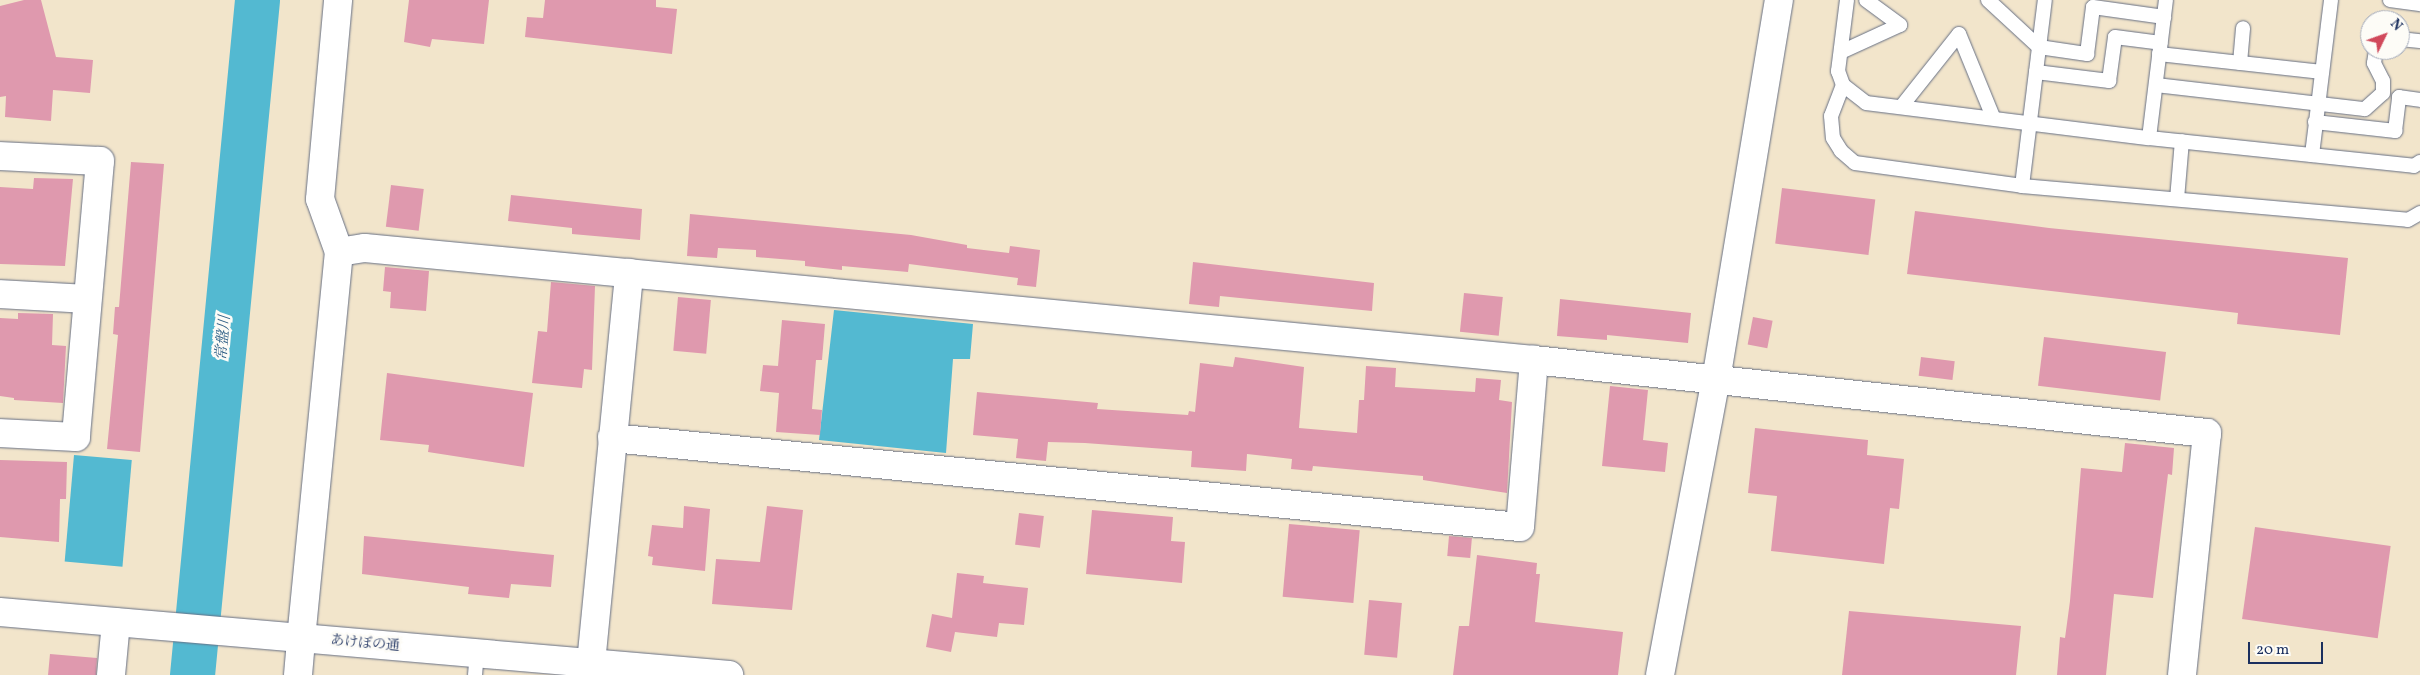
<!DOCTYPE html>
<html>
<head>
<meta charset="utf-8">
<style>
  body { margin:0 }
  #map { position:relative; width:2420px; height:675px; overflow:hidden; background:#f2e5cb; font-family:Vollkorn,"Noto Serif JP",serif }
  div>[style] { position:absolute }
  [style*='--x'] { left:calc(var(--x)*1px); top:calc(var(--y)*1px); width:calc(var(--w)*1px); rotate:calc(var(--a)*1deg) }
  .water>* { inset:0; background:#53b9d1; transform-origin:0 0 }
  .river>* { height:45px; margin:-22.5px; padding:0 22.5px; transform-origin:22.5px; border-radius:22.5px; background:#53b9d1 }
  .building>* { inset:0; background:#df99ae; transform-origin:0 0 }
  .roads { filter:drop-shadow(0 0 1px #666f84) drop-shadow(0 0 1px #666f84) }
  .service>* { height:14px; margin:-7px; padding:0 7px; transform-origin:7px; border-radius:7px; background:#fff }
  .minor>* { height:28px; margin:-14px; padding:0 14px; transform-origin:14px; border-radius:14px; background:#fff }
  .tertiary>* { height:28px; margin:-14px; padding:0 14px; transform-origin:14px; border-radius:14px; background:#fff }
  span { translate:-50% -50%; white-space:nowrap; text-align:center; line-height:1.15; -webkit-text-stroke:5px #fdfcf7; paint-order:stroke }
  .street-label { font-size:14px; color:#1b2f5e }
  .water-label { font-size:15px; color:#2f5f86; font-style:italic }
  .north { position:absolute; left:2360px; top:10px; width:50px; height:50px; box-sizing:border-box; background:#fdfcf7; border:1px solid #a3aaba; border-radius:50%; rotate:48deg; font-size:14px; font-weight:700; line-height:20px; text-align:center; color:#1b2f5e }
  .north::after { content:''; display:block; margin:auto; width:18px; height:22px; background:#d1495b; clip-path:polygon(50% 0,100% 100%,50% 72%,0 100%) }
  .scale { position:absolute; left:2248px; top:642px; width:75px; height:22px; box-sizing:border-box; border:2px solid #1b2f5e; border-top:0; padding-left:6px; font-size:15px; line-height:18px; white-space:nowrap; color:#1b2f5e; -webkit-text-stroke:4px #fdfcf7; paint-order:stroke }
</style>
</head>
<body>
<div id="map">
  <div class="water">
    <div style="clip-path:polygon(834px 310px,973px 324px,970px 359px,953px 359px,946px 453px,819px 440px)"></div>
    <div style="left:74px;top:455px;width:58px;height:107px;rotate:5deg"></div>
  </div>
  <div class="river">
    <div style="--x:192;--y:675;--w:678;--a:-84.5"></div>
  </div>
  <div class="building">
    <div style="clip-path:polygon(24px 0,41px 0,56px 57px,93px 60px,90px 93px,53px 90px,51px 121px,5px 117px,6px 96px,0 97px,0 6px)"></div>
    <div style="clip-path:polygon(409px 0,489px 0,484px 44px,432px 39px,430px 47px,404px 42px)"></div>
    <div style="clip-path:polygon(545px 0,656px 0,656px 7px,677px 9px,672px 54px,525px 37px,527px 17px,543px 18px)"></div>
    <div style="clip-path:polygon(131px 162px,164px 164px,140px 452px,107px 449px,118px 335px,113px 334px,115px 307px,119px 307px)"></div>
    <div style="clip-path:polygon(34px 178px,73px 179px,65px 266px,0 264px,0 187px,33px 189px)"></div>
    <div style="left:391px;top:185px;width:33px;height:42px;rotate:7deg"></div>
    <div style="left:1782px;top:188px;width:94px;height:56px;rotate:7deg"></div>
    <div style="clip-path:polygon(511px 195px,642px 209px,640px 240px,572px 234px,572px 228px,508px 221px)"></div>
    <div style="clip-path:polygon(1915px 211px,2049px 228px,2348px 258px,2340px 335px,2237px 324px,2238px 313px,1907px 274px)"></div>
    <div style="clip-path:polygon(690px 214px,911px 235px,967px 245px,967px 248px,1009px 253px,1010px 246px,1040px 250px,1036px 287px,1017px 285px,1018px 278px,909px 264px,908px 272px,842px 266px,842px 270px,805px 266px,805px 261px,756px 257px,756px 250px,718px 248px,717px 258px,687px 256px)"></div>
    <div style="clip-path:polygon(1193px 262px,1374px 283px,1372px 311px,1220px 296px,1219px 307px,1189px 304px)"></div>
    <div style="clip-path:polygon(385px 267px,429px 271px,426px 311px,390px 308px,391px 292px,383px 291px)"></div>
    <div style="clip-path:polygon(551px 282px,595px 286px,592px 370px,584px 369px,582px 388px,532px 383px,538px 331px,547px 332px)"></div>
    <div style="left:1464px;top:293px;width:39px;height:39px;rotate:6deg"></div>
    <div style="left:678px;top:297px;width:33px;height:54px;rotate:5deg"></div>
    <div style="clip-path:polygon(1560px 299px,1691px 313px,1688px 343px,1607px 335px,1607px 340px,1557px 336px)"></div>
    <div style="clip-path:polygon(18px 313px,53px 314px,52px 345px,66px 346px,63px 403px,14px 400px,14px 398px,0 396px,0 318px,18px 319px)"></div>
    <div style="left:1753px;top:317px;width:20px;height:28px;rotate:11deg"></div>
    <div style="clip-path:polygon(782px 320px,825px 324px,822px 360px,816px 360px,812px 409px,822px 410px,820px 435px,776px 432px,779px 393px,760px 391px,763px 365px,778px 366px)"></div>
    <div style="left:2044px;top:337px;width:123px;height:49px;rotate:7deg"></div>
    <div style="clip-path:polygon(1235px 357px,1304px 367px,1299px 428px,1357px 433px,1359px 400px,1364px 400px,1366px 366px,1396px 368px,1395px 387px,1475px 392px,1476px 378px,1501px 380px,1499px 400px,1512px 402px,1507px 493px,1423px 480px,1423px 476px,1313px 466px,1312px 471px,1291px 469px,1292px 459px,1247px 454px,1246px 471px,1191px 467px,1192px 451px,1085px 443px,1048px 442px,1046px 461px,1016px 458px,1018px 439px,973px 435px,977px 392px,1098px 403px,1097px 409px,1188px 415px,1189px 411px,1195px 412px,1200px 363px,1233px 367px)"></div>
    <div style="left:1921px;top:357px;width:34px;height:19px;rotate:7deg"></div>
    <div style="clip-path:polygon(387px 373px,533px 393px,524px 467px,428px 452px,429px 445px,380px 440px)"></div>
    <div style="clip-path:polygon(1610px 386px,1648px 390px,1643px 440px,1668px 443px,1665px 472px,1602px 466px)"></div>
    <div style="clip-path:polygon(1755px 428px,1868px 440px,1867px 455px,1904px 459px,1899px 509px,1890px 508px,1884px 564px,1771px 551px,1777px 496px,1748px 493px)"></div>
    <div style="clip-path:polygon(2125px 443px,2174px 448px,2172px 475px,2168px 474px,2153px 598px,2114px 594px,2106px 675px,2057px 675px,2060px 637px,2065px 638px,2070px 601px,2081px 468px,2122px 472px)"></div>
    <div style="clip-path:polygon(0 460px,67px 462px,66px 499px,60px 499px,59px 542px,0 537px)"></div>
    <div style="clip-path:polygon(684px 506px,710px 509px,705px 571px,652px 565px,653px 557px,648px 556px,652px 525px,683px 528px)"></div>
    <div style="clip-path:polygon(767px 506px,803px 510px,792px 610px,712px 604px,716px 559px,760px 562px)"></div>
    <div style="clip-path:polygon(1092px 510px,1173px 517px,1171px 541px,1185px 542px,1182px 583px,1086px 574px)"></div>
    <div style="left:1019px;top:513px;width:25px;height:32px;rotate:7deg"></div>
    <div style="left:1289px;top:524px;width:71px;height:73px;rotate:5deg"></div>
    <div style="left:2255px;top:527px;width:137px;height:93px;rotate:8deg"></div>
    <div style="clip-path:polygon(364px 536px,554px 555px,551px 587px,511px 584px,509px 598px,468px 594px,469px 587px,362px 574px)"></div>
    <div style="left:1449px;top:536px;width:23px;height:20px;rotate:5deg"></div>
    <div style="clip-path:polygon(1477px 555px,1537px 563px,1536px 574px,1540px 574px,1535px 622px,1623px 632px,1618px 675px,1453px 675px,1459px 626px,1469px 626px)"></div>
    <div style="clip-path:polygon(957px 573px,984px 576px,983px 583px,1028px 588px,1024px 625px,999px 623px,997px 637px,955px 632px,951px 652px,926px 647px,932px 614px,952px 618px)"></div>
    <div style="left:1369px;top:600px;width:33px;height:55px;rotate:5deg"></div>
    <div style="clip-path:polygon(1849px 611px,2021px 626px,2016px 675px,1842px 675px)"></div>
    <div style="clip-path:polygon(50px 654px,97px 658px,96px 675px,48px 675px)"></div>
  </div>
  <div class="roads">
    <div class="service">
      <div style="--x:1847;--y:0;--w:72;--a:97.2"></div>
      <div style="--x:1838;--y:71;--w:15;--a:70"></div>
      <div style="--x:1843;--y:85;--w:29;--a:38"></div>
      <div style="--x:1866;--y:103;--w:285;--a:7.1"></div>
      <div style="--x:2149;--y:138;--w:266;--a:6"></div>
      <div style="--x:2414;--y:166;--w:7;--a:-34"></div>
      <div style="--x:1988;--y:0;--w:69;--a:42.7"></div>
      <div style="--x:2039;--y:47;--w:49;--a:8.3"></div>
      <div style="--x:2087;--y:54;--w:47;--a:-82.7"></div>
      <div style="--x:2093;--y:7;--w:72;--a:8"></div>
      <div style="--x:2390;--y:0;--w:30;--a:8"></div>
      <div style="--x:2400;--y:39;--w:20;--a:6"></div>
      <div style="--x:1841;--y:52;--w:65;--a:-24.6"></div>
      <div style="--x:1900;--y:25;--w:42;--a:-143.7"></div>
      <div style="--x:2159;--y:54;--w:164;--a:6.3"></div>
      <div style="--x:2240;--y:63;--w:35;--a:-85"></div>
      <div style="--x:2036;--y:72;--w:74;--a:7"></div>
      <div style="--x:2109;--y:81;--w:44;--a:-82.2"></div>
      <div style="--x:2115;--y:37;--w:46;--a:7.4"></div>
      <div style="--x:1843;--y:85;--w:33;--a:111"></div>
      <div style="--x:1831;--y:116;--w:22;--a:85"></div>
      <div style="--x:1833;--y:138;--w:15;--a:58"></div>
      <div style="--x:1841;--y:151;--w:18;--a:41"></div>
      <div style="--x:1855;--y:163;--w:169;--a:7.8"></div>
      <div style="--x:2022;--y:186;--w:387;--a:5"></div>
      <div style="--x:2408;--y:220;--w:14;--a:-30"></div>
      <div style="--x:2156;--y:85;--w:210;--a:6.6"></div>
      <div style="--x:2365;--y:109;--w:24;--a:-42"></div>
      <div style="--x:2383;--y:93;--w:12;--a:-90"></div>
      <div style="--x:2383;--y:81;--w:20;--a:-117"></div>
      <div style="--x:2374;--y:63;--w:13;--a:-81"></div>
      <div style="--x:1901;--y:107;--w:93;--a:-51.5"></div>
      <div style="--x:1959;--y:34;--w:90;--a:67.7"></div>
      <div style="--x:2315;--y:122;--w:81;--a:6.4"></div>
      <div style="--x:2395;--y:131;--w:34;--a:-83"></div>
      <div style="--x:2399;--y:97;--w:21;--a:8"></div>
      <div style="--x:2149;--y:138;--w:139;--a:-83"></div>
      <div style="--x:2312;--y:155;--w:156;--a:-83"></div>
      <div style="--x:2022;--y:186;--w:187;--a:-83"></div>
      <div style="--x:2177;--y:199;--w:58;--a:-85.1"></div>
      <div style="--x:475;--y:675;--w:22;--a:-85"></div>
    </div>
    <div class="minor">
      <div style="--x:0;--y:156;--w:100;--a:2.9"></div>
      <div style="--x:100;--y:161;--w:277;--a:95"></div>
      <div style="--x:76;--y:437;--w:76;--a:-177"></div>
      <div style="--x:339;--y:252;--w:26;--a:-9"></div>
      <div style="--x:365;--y:248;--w:1174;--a:5.47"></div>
      <div style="--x:1534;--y:360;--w:677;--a:6.19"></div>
      <div style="--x:2207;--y:433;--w:243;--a:95.9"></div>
      <div style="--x:0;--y:294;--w:87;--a:3.3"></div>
      <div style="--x:612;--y:438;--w:912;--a:5.6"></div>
      <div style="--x:1520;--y:527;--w:168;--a:-85.2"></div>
      <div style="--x:301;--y:639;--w:389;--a:-84.4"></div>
      <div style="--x:339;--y:252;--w:56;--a:-109.7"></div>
      <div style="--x:320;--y:199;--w:200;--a:-84.8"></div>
      <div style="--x:591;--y:663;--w:392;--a:-84.4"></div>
      <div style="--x:111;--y:675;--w:53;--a:-84.6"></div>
    </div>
    <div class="tertiary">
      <div style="--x:0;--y:612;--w:732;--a:4.94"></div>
      <div style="--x:298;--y:675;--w:36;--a:-85"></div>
      <div style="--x:1660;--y:675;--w:300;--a:-79.3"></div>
      <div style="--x:1716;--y:380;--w:385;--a:-80.6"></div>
    </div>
  </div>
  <div class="street-label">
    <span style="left:365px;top:644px;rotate:5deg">あけぼの通</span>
  </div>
  <div class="water-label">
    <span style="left:224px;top:338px;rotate:-85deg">常盤川</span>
  </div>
  <div class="north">N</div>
  <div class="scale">20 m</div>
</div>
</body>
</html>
